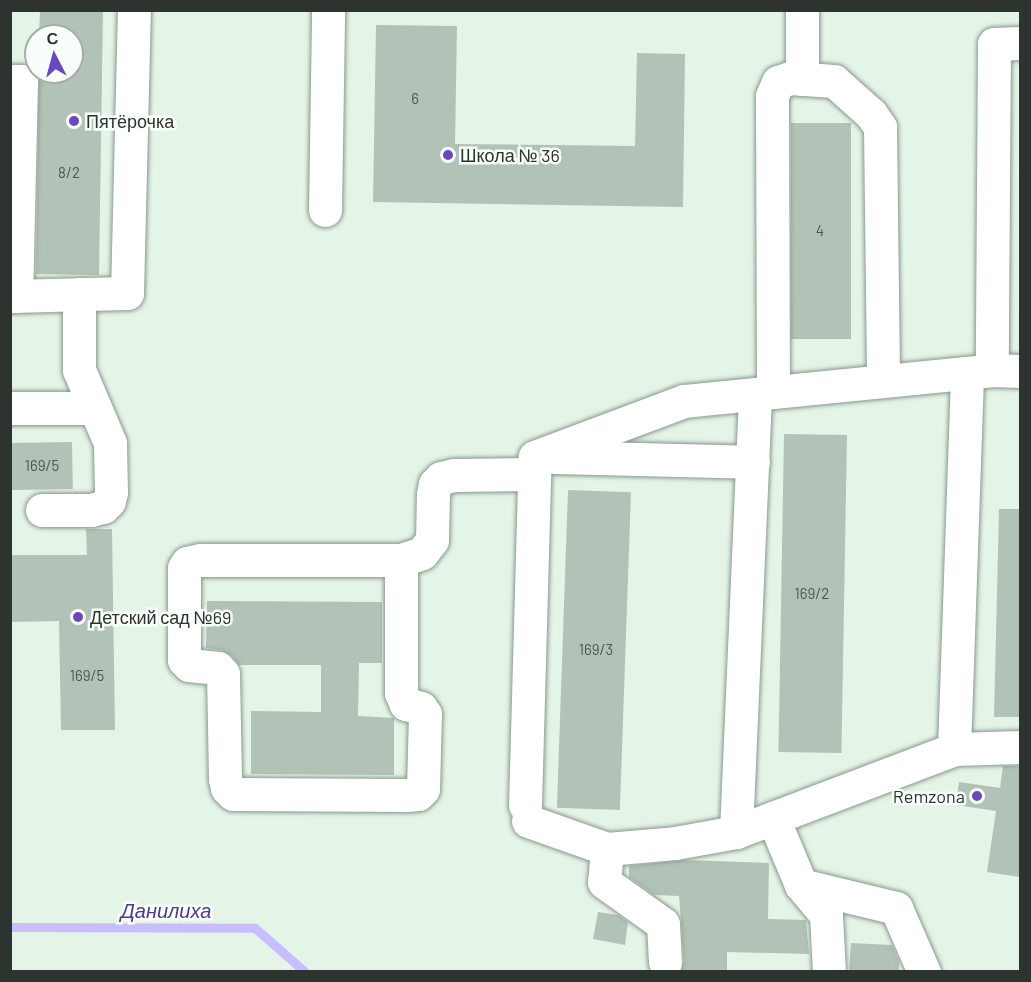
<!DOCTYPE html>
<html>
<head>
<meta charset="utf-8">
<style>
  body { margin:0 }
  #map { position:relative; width:1031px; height:982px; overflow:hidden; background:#e4f5e8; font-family:Barlow,sans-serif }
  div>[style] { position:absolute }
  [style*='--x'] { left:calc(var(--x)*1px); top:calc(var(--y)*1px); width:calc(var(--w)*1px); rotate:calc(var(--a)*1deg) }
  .stream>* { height:9px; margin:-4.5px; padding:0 4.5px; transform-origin:4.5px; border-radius:4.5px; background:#c8bdfe }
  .building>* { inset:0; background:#b2c2b6; transform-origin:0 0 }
  .roads { filter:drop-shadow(0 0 2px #89988c) drop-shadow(0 0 2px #89988c) }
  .minor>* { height:33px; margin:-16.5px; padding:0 16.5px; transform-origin:16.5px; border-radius:16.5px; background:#fff }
  .dots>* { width:16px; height:16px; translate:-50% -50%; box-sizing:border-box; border:3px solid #f8fffa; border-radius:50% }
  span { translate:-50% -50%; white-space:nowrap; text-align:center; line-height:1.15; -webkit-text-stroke:5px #f8fffa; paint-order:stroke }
  .number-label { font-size:15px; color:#4e5750 }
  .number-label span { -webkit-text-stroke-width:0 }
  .poi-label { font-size:18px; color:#2d332e }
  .left { translate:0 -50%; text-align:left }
  .right { translate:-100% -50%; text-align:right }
  .water-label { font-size:20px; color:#513894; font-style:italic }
  .frame { position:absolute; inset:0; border:12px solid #2d332e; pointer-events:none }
  .north { position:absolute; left:24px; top:24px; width:60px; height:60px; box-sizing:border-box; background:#f8fffa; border:2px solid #a7ada8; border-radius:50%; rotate:354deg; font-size:16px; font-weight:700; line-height:24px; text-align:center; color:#2d332e }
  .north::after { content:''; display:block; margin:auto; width:21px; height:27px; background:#6a48c1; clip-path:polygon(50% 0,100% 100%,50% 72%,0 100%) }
</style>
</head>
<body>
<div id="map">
  <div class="stream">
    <div style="--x:10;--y:927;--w:245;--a:0.2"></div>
    <div style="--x:255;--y:928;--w:67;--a:41.3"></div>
  </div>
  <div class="building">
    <div style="clip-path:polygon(40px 10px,103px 10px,99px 275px,36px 274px,39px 72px,72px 72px,72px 36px,39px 36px)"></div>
    <div style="clip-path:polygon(376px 25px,457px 26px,455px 144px,635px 146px,637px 53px,685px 54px,683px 207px,373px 202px)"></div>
    <div style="left:791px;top:123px;width:60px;height:216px"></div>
    <div style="left:784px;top:434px;width:63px;height:318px;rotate:1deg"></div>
    <div style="left:72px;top:442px;width:47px;height:62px;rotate:89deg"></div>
    <div style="left:568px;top:490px;width:63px;height:318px;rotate:2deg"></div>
    <div style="clip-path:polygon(999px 509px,1020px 509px,1020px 717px,994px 717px)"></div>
    <div style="clip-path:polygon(86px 529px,112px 529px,115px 730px,61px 730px,59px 621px,10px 622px,10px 555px,87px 555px)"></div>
    <div style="clip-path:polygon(207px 601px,382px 602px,382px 663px,359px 663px,358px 716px,394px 718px,394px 775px,251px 774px,251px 711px,321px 712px,321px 665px,239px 665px,232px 656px,221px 650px,206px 648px)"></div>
    <div style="clip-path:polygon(1003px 766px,1020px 766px,1020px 877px,987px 872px,996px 811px,956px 805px,959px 782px,1000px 788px)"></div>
    <div style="clip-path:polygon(684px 860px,769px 863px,768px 919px,806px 920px,809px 954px,727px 952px,727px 972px,681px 972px,684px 961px,679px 896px,654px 895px,629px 877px,629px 866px)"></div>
    <div style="clip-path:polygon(598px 912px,618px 915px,628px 922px,625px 945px,593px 939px)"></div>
    <div style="clip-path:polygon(851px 943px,892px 945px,899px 962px,899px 972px,849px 972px)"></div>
  </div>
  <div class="roads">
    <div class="minor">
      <div style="--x:802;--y:10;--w:69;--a:90"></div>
      <div style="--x:1020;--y:43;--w:26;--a:178"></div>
      <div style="--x:994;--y:44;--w:326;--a:90.4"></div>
      <div style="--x:992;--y:370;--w:28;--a:2"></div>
      <div style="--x:10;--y:81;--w:11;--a:0"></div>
      <div style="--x:21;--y:81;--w:215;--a:91.3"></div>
      <div style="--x:325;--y:210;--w:200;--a:-89.1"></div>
      <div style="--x:10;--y:296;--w:117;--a:-1.5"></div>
      <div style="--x:127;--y:293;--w:283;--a:-88.6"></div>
      <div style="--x:773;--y:392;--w:296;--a:-90.2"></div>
      <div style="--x:772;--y:96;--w:15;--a:-67"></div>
      <div style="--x:778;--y:82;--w:13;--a:-18"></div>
      <div style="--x:790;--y:78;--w:44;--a:3.9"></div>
      <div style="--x:834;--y:81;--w:50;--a:41.7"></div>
      <div style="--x:871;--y:114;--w:16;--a:55"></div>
      <div style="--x:880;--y:127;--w:254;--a:89.3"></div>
      <div style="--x:10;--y:408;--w:85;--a:0"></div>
      <div style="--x:552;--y:457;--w:201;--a:1.4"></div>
      <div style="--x:42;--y:510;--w:49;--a:0"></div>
      <div style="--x:91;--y:510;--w:12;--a:-14"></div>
      <div style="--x:103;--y:507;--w:8;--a:-45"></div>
      <div style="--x:109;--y:501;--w:9;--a:-77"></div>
      <div style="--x:111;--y:492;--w:49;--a:-91.2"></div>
      <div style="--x:110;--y:443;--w:79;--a:-113"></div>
      <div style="--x:79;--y:370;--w:76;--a:-90"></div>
      <div style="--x:401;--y:560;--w:201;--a:180"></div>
      <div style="--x:200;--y:560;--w:13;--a:167"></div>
      <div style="--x:187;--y:563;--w:6;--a:121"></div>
      <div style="--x:184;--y:568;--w:92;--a:90"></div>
      <div style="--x:184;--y:660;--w:7;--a:45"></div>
      <div style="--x:189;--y:665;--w:29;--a:6"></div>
      <div style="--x:218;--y:668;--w:8;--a:50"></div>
      <div style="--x:223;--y:674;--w:105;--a:88.9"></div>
      <div style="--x:225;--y:779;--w:9;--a:77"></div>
      <div style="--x:227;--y:788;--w:8;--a:45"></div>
      <div style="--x:233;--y:794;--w:174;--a:0.3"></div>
      <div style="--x:407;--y:795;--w:11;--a:-5"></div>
      <div style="--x:418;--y:794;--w:7;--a:-45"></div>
      <div style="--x:423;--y:789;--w:75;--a:-88.5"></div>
      <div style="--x:425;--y:714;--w:7;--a:-124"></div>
      <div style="--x:421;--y:708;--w:16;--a:-165"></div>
      <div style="--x:406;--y:704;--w:12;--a:-114"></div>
      <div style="--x:401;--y:693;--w:133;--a:-90"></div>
      <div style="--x:401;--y:560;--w:22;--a:-18"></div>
      <div style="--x:422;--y:553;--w:16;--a:-52"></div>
      <div style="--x:432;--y:540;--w:46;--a:-88.8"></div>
      <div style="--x:433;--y:494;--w:10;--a:-79"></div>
      <div style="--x:435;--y:484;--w:8;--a:-45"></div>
      <div style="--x:441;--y:478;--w:13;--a:-13"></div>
      <div style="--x:454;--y:475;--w:80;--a:-0.7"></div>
      <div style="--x:954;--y:749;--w:376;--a:-88"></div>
      <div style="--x:525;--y:805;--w:348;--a:-88.4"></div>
      <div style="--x:535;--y:457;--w:159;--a:-20.6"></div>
      <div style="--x:684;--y:401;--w:310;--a:-5.7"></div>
      <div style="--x:773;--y:818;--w:73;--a:67.3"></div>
      <div style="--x:801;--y:885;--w:98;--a:13.6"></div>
      <div style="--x:896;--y:908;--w:70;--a:66.4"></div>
      <div style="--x:528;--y:821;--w:84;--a:19.5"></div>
      <div style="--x:607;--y:849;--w:68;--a:-5"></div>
      <div style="--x:675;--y:843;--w:62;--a:-10.2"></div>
      <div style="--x:736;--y:832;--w:233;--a:-20.8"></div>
      <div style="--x:954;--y:749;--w:66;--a:-1.7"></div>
      <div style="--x:736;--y:832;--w:438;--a:-87.5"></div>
      <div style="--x:607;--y:849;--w:33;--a:95"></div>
      <div style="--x:604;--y:882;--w:72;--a:35.4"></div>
      <div style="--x:663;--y:924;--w:38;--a:87"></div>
      <div style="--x:801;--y:885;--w:39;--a:50"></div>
      <div style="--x:826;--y:915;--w:57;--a:87"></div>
    </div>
  </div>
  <div class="dots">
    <div style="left:74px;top:121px;background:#6a48c1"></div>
    <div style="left:448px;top:155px;background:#6a48c1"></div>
    <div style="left:78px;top:617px;background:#6a48c1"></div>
    <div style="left:977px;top:796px;background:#6a48c1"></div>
  </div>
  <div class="number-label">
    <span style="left:415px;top:99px">6</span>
    <span style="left:69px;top:173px">8/2</span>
    <span style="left:820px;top:231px">4</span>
    <span style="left:42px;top:466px">169/5</span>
    <span style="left:812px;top:594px">169/2</span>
    <span style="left:596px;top:650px">169/3</span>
    <span style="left:87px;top:676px">169/5</span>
  </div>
  <div class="poi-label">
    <span class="left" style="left:86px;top:121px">Пятёрочка</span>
    <span class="left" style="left:460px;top:155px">Школа № 36</span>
    <span class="left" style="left:90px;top:617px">Детский сад №69</span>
    <span class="right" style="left:965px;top:796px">Remzona</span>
  </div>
  <div class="water-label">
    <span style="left:166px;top:910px">Данилиха</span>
  </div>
  <div class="frame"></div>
  <div class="north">С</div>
</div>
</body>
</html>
